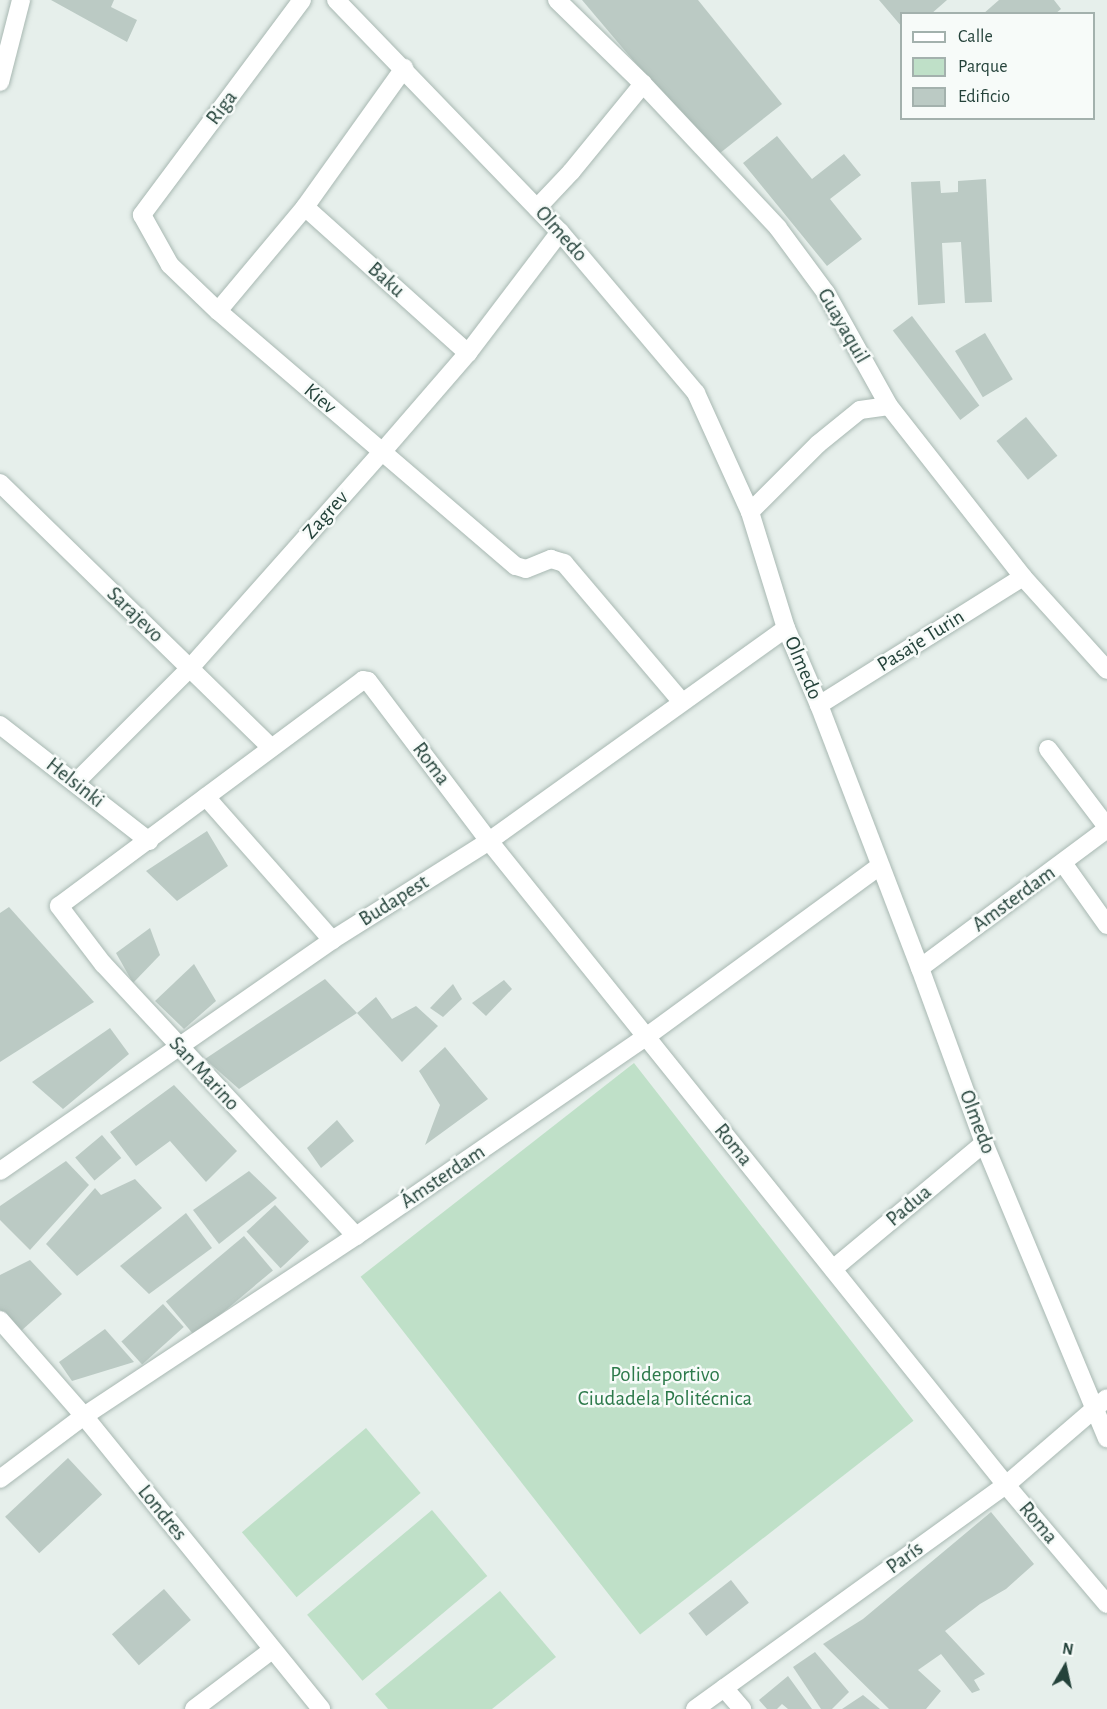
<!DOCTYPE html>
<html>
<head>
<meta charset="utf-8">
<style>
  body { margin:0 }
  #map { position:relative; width:1107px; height:1709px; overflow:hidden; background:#e6efeb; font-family:"Alegreya Sans",sans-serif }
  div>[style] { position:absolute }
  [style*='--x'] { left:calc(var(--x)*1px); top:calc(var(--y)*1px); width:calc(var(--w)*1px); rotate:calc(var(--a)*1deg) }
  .green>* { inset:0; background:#bfe0c8; transform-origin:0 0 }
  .building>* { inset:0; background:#bbcac4; transform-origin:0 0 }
  .roads { filter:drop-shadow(0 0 2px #a8b8b2) drop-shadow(0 0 2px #a8b8b2) }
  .street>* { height:18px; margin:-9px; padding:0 9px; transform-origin:9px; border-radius:9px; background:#fff }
  .secondary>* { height:18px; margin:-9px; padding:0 9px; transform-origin:9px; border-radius:9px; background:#fff }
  span { translate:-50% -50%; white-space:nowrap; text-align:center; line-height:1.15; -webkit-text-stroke:5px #f7fbf9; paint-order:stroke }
  .street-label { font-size:21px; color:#24423a }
  .park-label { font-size:21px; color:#2d7a4b }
  .legend { position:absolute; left:900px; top:12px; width:195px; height:108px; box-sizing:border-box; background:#f7fbf9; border:2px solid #a3b1ad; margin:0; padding:8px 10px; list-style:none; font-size:18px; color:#24423a }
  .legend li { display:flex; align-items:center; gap:12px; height:30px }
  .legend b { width:30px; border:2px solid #a3b1ad }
  .north { position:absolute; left:1035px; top:1637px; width:60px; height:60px; -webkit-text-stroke:4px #f7fbf9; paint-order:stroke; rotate:9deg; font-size:16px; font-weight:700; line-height:24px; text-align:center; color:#24423a }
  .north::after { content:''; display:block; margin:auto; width:21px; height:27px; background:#24423a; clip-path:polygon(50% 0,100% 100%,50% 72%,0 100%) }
</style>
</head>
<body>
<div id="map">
  <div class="green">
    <div style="left:634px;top:1063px;width:454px;height:347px;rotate:52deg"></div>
    <div style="left:366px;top:1428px;width:85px;height:162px;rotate:50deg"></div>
    <div style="left:432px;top:1510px;width:86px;height:163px;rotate:50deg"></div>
    <div style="clip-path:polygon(500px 1591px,556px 1657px,492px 1709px,388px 1709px,375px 1694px)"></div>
  </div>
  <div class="building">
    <div style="clip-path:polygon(51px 0,114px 0,111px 7px,137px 20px,127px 42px)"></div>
    <div style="clip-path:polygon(582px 0,698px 0,782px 104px,715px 157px)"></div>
    <div style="clip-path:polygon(879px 0,947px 0,931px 14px,902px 14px,902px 27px)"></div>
    <div style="clip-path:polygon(999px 0,1054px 0,1061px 9px,1055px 14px,983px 14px)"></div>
    <div style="clip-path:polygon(777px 136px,812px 179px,844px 154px,861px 175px,830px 199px,862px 239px,827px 266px,743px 163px)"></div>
    <div style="clip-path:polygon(986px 179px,992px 302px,965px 303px,961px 242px,942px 243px,945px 303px,918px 305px,911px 182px,940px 181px,941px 193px,958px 192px,958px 181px)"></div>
    <div style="left:912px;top:316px;width:112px;height:24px;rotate:53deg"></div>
    <div style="left:985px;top:333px;width:54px;height:35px;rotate:59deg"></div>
    <div style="left:1026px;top:417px;width:50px;height:38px;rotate:51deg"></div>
    <div style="clip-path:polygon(207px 831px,228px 866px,177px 901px,146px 871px)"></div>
    <div style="clip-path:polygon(9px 907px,94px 1002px,0 1062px,0 913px)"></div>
    <div style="clip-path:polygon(150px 928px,160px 955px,133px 983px,116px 953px)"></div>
    <div style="clip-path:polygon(194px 964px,216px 1001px,184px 1029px,155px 1001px)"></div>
    <div style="clip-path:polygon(325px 979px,357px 1013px,239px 1089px,205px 1059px)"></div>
    <div style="clip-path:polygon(504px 980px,512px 989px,486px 1016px,472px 1003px)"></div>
    <div style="clip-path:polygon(453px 984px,462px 999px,443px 1017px,430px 1008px)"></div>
    <div style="clip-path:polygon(376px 997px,392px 1019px,416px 1006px,438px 1026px,402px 1062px,357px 1013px)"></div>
    <div style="clip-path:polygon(110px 1028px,129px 1054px,63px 1109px,32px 1082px)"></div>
    <div style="clip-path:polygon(445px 1047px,488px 1099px,425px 1145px,440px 1105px,419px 1071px)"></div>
    <div style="clip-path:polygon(174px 1085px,237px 1151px,206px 1182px,170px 1141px,136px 1166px,110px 1132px)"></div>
    <div style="clip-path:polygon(337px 1120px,354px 1141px,321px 1168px,307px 1148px)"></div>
    <div style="left:102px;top:1135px;width:30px;height:35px;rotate:50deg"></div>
    <div style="clip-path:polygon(66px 1161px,89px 1185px,30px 1250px,0 1220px,0 1206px)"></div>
    <div style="clip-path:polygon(249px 1171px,277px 1198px,219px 1244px,193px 1210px)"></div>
    <div style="clip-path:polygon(135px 1179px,162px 1208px,77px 1276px,46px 1244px,95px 1188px,101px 1195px)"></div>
    <div style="left:275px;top:1205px;width:50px;height:39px;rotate:47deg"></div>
    <div style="clip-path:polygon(186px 1213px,212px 1248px,149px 1294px,120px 1266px)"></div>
    <div style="left:244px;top:1236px;width:45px;height:102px;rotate:50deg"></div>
    <div style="clip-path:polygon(30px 1260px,62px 1294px,21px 1331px,0 1310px,0 1275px)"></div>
    <div style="left:163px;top:1304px;width:31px;height:56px;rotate:48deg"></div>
    <div style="clip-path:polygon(105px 1329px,134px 1362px,72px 1381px,59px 1362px)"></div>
    <div style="left:68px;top:1458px;width:50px;height:86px;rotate:47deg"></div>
    <div style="clip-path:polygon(991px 1512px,1034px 1564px,1006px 1589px,980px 1604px,945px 1631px,985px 1674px,974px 1680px,980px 1690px,972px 1693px,941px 1654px,918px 1670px,941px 1691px,926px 1709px,889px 1709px,823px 1644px,863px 1619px)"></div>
    <div style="left:731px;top:1580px;width:29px;height:54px;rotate:52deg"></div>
    <div style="left:164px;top:1589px;width:41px;height:69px;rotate:49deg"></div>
    <div style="clip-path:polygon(815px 1652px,849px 1692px,832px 1709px,821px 1709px,793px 1667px)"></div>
    <div style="clip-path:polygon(788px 1676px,812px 1709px,788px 1709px,782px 1704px,777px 1709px,767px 1709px,759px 1700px)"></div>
    <div style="clip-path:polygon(863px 1695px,880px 1709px,842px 1709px)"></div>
  </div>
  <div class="roads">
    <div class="street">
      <div style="--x:302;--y:0;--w:268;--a:126.7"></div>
      <div style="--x:142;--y:215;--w:57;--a:60.8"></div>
      <div style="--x:170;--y:265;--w:66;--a:43.8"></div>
      <div style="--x:218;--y:311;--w:392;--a:40.6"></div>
      <div style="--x:516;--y:566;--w:10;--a:17"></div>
      <div style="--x:526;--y:569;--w:27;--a:-22"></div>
      <div style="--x:551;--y:559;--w:14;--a:17"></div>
      <div style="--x:564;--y:563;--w:182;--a:49.7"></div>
      <div style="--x:336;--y:0;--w:322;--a:46"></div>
      <div style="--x:560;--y:232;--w:211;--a:49.8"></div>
      <div style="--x:696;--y:393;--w:131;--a:65.6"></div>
      <div style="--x:750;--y:512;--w:121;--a:72.8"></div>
      <div style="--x:786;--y:628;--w:84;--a:66.8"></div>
      <div style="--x:819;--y:705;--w:282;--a:69"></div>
      <div style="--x:920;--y:968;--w:186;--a:69.9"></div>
      <div style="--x:984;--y:1143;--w:320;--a:67.4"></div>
      <div style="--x:557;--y:0;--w:120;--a:44.3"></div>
      <div style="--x:643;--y:84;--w:197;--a:46.8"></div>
      <div style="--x:778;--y:228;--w:81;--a:53.6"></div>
      <div style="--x:826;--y:293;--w:129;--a:60.9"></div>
      <div style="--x:889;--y:406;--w:217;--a:51.9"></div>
      <div style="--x:1023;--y:577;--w:125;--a:47.9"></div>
      <div style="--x:305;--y:207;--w:219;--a:41.9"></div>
      <div style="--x:537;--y:208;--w:50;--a:-46.6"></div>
      <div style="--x:571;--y:172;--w:114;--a:-50.7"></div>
      <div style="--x:218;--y:311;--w:136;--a:-50.1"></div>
      <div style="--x:305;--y:207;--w:171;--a:-54.5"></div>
      <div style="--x:0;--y:483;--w:378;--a:44.3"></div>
      <div style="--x:750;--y:512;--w:96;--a:-45"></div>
      <div style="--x:818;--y:444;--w:54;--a:-39"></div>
      <div style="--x:860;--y:410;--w:29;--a:-8"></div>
      <div style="--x:819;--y:705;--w:241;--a:-32.1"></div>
      <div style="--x:0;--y:725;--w:189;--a:37.9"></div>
      <div style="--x:1048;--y:749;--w:98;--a:52.9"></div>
      <div style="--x:75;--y:783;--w:163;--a:-45"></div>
      <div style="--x:190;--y:668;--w:290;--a:-48.4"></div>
      <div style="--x:383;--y:451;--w:130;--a:-49.1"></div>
      <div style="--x:468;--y:353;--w:152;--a:-52.8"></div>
      <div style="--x:206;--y:797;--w:191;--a:48.6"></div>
      <div style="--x:1063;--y:863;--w:76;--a:54.6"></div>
      <div style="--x:920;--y:968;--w:233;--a:-36.6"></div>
      <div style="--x:0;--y:1171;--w:404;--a:-34.8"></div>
      <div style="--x:332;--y:940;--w:186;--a:-32.2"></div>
      <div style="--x:489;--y:841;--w:365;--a:-35.6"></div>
      <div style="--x:356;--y:1236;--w:371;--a:-132.9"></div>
      <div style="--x:103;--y:964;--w:73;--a:-127.2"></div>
      <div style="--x:59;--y:906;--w:379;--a:-36.6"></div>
      <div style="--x:363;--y:680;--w:5;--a:11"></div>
      <div style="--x:368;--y:681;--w:201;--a:52.9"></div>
      <div style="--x:489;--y:841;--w:826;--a:51.24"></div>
      <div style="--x:1006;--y:1485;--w:156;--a:49.7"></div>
      <div style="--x:833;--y:1269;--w:197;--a:-39.8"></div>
      <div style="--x:0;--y:1320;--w:128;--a:48.8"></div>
      <div style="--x:84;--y:1416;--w:377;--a:51"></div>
      <div style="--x:0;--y:1479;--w:105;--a:-36.9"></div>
      <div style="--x:84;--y:1416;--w:326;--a:-33.5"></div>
      <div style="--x:356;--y:1236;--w:352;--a:-34.5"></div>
      <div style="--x:646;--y:1037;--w:290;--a:-36.2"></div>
      <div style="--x:724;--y:1688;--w:28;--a:49"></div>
      <div style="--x:194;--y:1709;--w:98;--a:-37.1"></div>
      <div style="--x:695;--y:1709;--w:383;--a:-35.8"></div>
      <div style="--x:1006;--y:1485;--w:133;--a:-40.7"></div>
    </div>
    <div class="secondary">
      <div style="--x:0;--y:82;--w:85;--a:-75.6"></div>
    </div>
  </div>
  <div class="street-label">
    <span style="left:222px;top:108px;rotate:-53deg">Riga</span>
    <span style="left:561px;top:234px;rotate:48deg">Olmedo</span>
    <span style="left:386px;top:280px;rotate:42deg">Baku</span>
    <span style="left:843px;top:326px;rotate:60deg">Guayaquil</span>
    <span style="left:320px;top:399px;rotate:40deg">Kiev</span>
    <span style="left:326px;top:515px;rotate:-48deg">Zagrev</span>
    <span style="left:135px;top:615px;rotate:44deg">Sarajevo</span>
    <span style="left:921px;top:641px;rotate:-32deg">Pasaje Turin</span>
    <span style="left:803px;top:668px;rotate:67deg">Olmedo</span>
    <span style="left:431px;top:764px;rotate:53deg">Roma</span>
    <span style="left:75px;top:783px;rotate:38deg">Helsinki</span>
    <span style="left:1014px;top:899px;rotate:-36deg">Amsterdam</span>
    <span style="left:394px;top:901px;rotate:-32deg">Budapest</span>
    <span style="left:204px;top:1074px;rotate:47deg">San Marino</span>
    <span style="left:977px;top:1122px;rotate:69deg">Olmedo</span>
    <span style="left:733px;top:1145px;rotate:51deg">Roma</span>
    <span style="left:443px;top:1177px;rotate:-34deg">Ámsterdam</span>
    <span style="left:909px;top:1206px;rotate:-40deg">Padua</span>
    <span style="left:162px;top:1513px;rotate:51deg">Londres</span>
    <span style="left:1038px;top:1523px;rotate:50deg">Roma</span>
    <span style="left:905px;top:1558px;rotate:-36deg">París</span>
  </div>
  <div class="park-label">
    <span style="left:665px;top:1387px">Polideportivo<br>Ciudadela Politécnica</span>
  </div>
  <ul class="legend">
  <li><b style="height:8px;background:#fff"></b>Calle</li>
  <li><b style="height:16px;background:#bfe0c8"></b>Parque</li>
  <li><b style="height:16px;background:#bbcac4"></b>Edificio</li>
  </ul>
  <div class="north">N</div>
</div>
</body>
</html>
